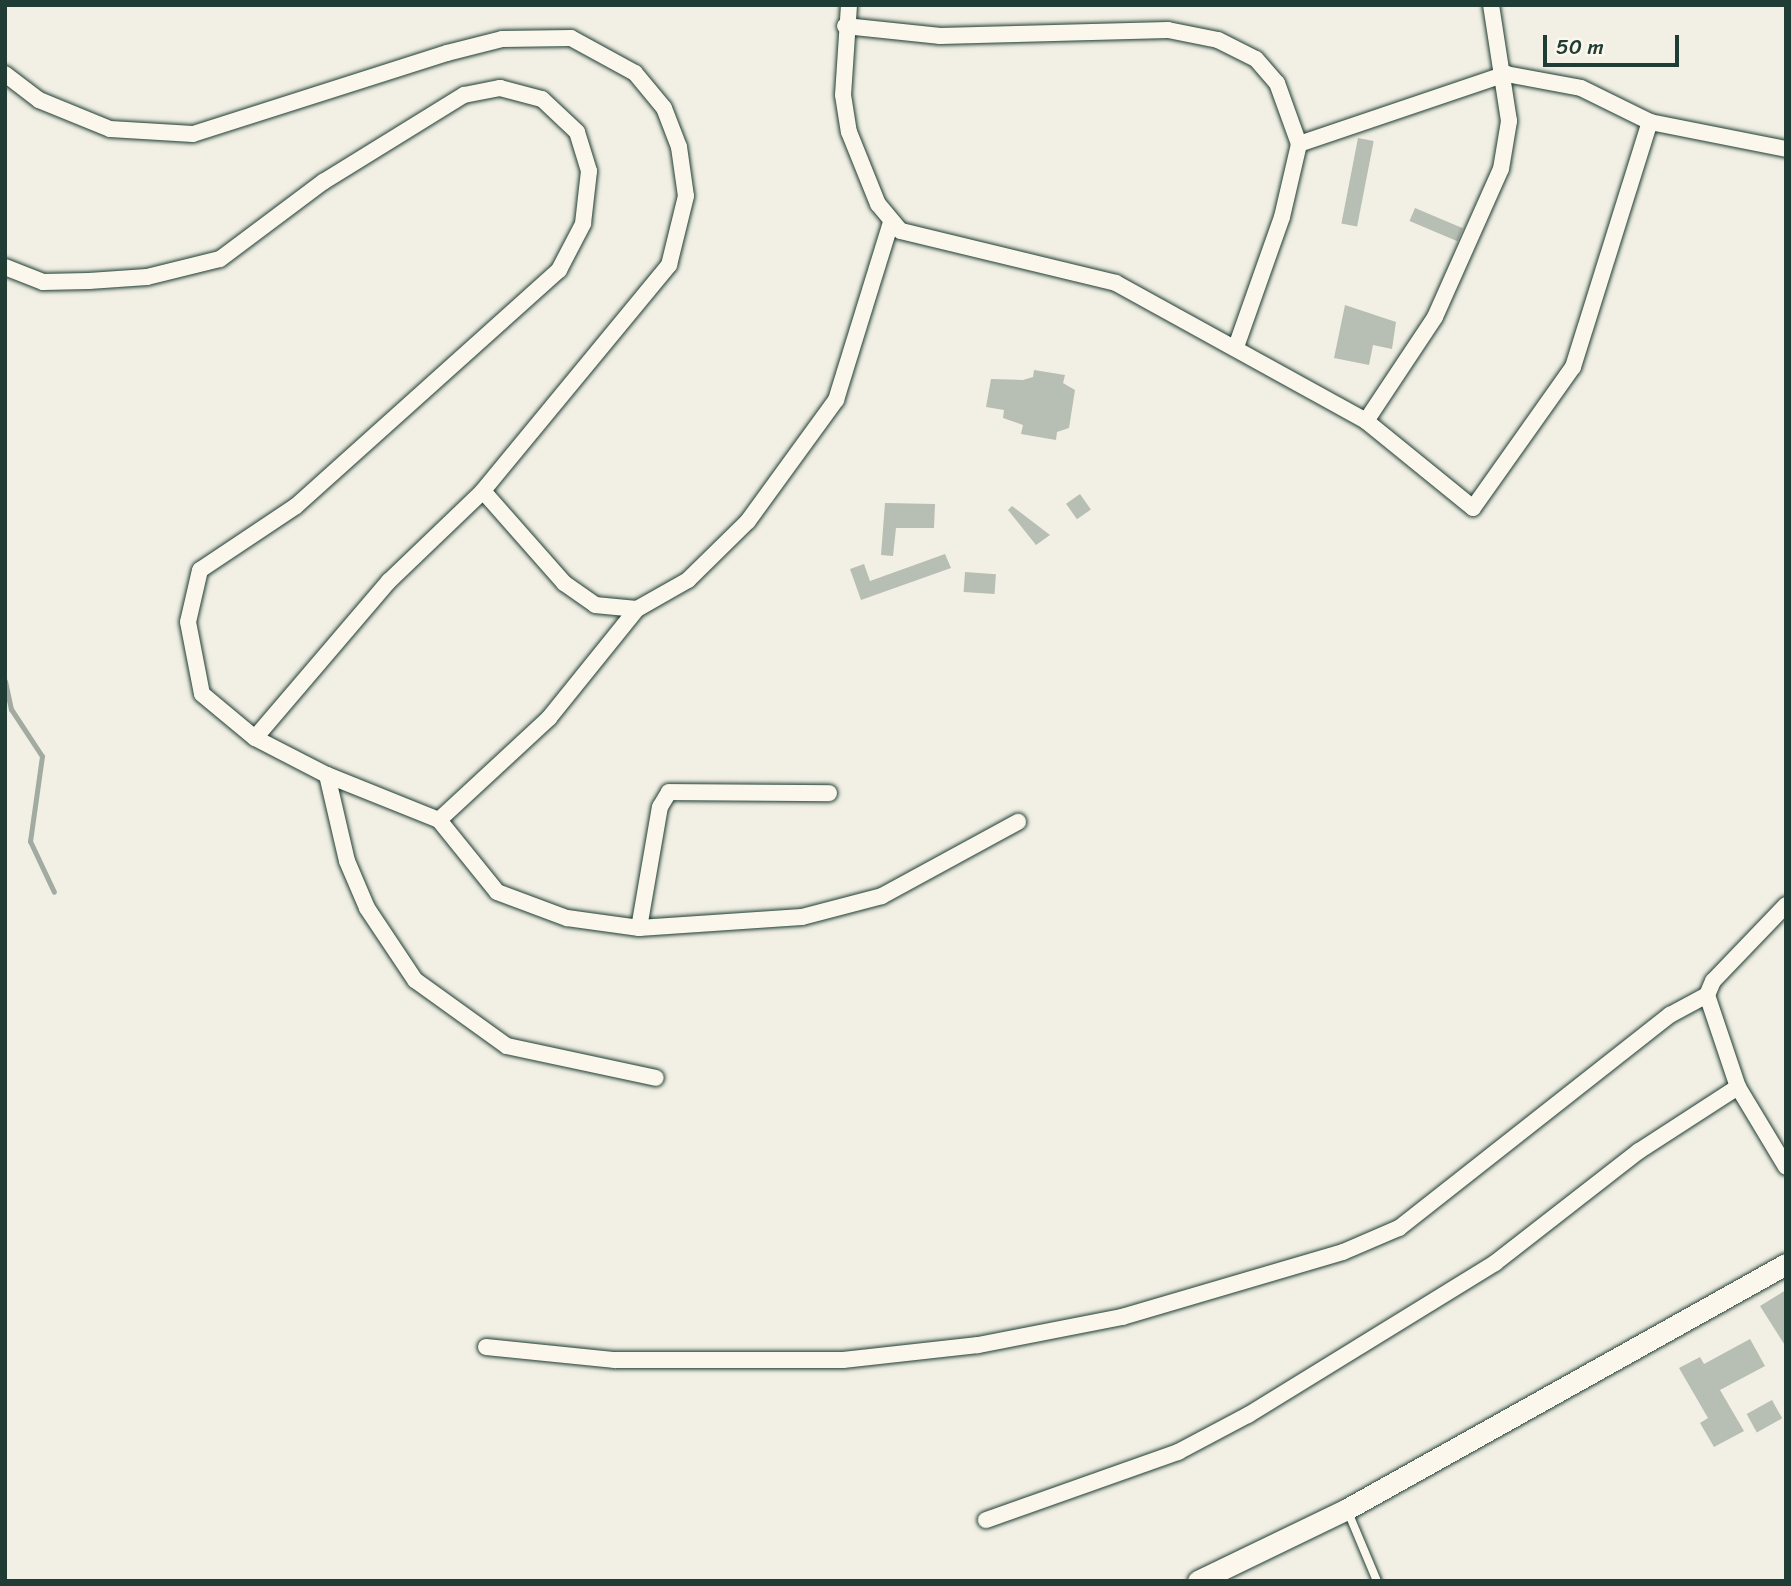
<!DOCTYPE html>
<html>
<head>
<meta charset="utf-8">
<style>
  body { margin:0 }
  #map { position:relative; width:1791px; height:1586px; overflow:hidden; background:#f2f0e5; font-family:Sriracha,sans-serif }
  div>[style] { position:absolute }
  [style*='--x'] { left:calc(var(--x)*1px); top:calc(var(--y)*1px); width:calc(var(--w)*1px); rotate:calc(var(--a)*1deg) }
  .stream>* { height:5px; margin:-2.5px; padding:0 2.5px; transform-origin:2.5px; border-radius:2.5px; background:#a2aba1 }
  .building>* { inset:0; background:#b7beb3; transform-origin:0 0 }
  .roads { filter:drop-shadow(0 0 2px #1f3d34) drop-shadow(0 0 2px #1f3d34) }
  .service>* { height:8px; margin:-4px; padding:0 4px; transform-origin:4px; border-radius:4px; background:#fbf7ec }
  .minor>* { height:16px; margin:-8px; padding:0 8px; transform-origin:8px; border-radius:8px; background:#fbf7ec }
  .tertiary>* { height:21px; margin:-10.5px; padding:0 10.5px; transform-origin:10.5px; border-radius:10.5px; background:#fbf7ec }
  span { translate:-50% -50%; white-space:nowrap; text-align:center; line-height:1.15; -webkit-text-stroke:5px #fbf7ec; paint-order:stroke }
  .frame { position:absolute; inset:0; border:7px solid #1f3d34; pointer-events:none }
  .scale { position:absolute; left:1543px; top:35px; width:136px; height:32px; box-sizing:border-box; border:4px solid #1f3d34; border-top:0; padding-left:9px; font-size:21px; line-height:24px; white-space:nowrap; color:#1f3d34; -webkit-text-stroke:5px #fbf7ec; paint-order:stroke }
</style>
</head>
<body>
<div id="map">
  <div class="stream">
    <div style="--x:5;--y:681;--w:29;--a:78"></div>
    <div style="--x:11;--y:709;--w:56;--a:56.6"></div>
    <div style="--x:42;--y:756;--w:86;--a:98"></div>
    <div style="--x:30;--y:841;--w:56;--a:64.8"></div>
  </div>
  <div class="building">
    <div style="left:1358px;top:138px;width:16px;height:87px;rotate:11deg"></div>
    <div style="left:1415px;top:208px;width:52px;height:14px;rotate:23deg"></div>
    <div style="clip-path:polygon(1345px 305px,1396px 322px,1392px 349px,1373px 345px,1369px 365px,1334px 358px)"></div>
    <div style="clip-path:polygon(1034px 370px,1065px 375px,1063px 383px,1075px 390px,1069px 428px,1057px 432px,1056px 440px,1021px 434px,1023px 425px,1003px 418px,1004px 410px,986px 407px,991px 379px,1023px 380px,1033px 377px)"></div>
    <div style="left:1080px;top:494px;width:19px;height:17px;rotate:55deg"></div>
    <div style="clip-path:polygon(885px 503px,935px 504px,934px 528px,896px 528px,893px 556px,881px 555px)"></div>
    <div style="clip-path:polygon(1012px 506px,1050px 535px,1036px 545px,1008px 510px)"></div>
    <div style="clip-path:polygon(945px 554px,951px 568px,861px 600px,850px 569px,864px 564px,870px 581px)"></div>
    <div style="left:965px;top:572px;width:31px;height:20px;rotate:4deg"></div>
    <div style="clip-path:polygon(1786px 1290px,1786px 1347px,1760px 1306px)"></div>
    <div style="clip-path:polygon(1750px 1339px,1765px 1366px,1720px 1390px,1744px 1431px,1714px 1447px,1700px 1423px,1708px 1418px,1679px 1368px,1700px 1357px,1704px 1364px)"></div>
    <div style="left:1772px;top:1400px;width:21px;height:29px;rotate:61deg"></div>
  </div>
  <div class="roads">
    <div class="service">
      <div style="--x:1348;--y:1512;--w:75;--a:67.2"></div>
    </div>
    <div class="minor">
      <div style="--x:849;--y:5;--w:90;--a:93.8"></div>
      <div style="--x:843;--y:95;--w:37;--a:81"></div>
      <div style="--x:849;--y:132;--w:78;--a:68.1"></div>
      <div style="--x:878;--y:204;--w:35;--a:50"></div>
      <div style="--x:901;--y:231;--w:221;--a:13.6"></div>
      <div style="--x:1116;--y:283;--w:286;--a:28.9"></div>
      <div style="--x:1366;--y:421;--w:138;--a:39.1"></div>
      <div style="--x:1473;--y:508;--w:173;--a:-54.7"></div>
      <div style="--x:1573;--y:367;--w:257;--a:-72.6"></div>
      <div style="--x:845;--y:26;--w:96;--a:6"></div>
      <div style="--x:940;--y:36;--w:228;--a:-1.5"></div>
      <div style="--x:1168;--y:30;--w:51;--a:11.3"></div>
      <div style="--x:1218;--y:40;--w:42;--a:26.6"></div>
      <div style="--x:1256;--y:59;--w:32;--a:49"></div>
      <div style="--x:1277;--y:83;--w:65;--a:70.2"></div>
      <div style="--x:1299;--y:144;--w:75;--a:103.1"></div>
      <div style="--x:1282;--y:217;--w:135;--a:109.5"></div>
      <div style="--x:5;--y:74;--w:43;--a:37.4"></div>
      <div style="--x:39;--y:100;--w:77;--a:22.2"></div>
      <div style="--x:110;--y:129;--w:83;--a:3.4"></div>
      <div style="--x:193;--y:134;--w:267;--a:-17.7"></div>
      <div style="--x:447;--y:53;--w:57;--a:-14.3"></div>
      <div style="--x:502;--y:39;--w:69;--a:-0.8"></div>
      <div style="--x:571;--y:38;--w:73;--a:28.7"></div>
      <div style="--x:635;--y:73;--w:45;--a:50.4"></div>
      <div style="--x:664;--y:108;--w:42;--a:69"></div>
      <div style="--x:679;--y:147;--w:49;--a:81.9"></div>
      <div style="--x:686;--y:196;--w:71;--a:103.8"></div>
      <div style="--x:669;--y:265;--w:293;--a:129.5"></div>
      <div style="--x:483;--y:491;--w:130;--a:136.2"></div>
      <div style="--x:389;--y:581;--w:206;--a:130.5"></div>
      <div style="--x:1299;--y:144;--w:219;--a:-18.7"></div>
      <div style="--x:1506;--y:74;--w:76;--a:10.6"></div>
      <div style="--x:1581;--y:88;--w:77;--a:26.2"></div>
      <div style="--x:1650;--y:122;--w:139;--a:11.2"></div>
      <div style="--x:5;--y:267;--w:41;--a:21.5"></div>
      <div style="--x:43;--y:282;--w:46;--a:-1.2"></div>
      <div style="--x:89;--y:281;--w:58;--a:-3.9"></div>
      <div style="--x:147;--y:277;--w:75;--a:-13.9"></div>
      <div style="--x:220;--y:259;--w:129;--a:-36.8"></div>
      <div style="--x:323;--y:182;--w:166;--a:-31.7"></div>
      <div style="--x:464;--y:95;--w:37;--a:-11"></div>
      <div style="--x:500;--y:88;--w:43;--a:14.7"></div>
      <div style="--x:542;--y:99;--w:48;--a:43.3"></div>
      <div style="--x:577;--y:132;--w:41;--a:72.9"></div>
      <div style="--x:589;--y:171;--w:53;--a:96.5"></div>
      <div style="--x:583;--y:224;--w:52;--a:117.6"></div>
      <div style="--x:559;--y:270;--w:353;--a:138.1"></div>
      <div style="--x:296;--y:506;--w:115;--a:146.3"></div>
      <div style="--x:200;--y:570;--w:53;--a:103"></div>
      <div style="--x:188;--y:622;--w:73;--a:79"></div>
      <div style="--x:202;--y:694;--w:69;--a:39.7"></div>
      <div style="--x:255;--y:738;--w:81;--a:27.2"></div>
      <div style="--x:327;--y:775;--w:121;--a:21.9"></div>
      <div style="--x:439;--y:820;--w:92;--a:51.1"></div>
      <div style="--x:497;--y:892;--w:75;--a:20.4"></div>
      <div style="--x:567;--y:918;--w:73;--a:7.9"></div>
      <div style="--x:639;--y:928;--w:163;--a:-3.9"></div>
      <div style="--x:802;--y:917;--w:83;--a:-14.7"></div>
      <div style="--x:882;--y:896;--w:155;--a:-28.6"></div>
      <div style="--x:1366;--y:421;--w:125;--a:-56.4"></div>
      <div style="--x:1435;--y:317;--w:162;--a:-66"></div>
      <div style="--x:1501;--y:169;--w:49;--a:-80.5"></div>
      <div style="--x:1509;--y:121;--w:117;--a:-98.8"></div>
      <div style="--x:483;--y:491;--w:123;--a:48.6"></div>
      <div style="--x:564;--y:583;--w:38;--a:35"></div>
      <div style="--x:595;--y:605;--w:42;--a:5.4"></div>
      <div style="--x:637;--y:609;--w:59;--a:-29.6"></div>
      <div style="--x:688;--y:580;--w:84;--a:-44.5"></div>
      <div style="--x:748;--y:521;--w:150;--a:-54"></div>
      <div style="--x:836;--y:400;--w:186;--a:-72.8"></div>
      <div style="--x:327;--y:775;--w:88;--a:76.9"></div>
      <div style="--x:347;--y:861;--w:51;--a:66.9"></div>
      <div style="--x:367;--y:908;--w:87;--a:56.3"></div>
      <div style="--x:415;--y:980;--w:113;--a:35.7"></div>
      <div style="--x:507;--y:1046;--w:152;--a:12.1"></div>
      <div style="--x:439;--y:820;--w:150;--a:-42.8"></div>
      <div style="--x:549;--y:718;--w:140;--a:-51.1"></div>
      <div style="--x:1786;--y:905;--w:105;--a:133.8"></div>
      <div style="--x:1713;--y:981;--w:15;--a:113"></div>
      <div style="--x:1707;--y:995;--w:97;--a:71.4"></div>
      <div style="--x:1738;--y:1087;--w:93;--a:59"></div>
      <div style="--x:639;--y:928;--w:123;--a:-80.2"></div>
      <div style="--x:660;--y:807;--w:17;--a:-59"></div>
      <div style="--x:669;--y:792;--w:160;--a:0.4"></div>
      <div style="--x:486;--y:1347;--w:130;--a:5.8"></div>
      <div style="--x:615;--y:1360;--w:228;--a:0"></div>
      <div style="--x:843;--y:1360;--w:136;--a:-6.3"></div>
      <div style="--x:978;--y:1345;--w:147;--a:-11"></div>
      <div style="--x:1122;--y:1317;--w:230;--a:-16.4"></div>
      <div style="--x:1343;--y:1252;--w:61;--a:-23.2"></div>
      <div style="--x:1399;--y:1228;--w:345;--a:-38.2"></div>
      <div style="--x:1670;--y:1015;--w:42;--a:-28.4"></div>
      <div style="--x:986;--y:1520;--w:204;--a:-19.5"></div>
      <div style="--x:1178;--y:1452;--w:79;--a:-27.9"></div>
      <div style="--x:1248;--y:1415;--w:290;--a:-31.6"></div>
      <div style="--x:1495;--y:1263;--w:182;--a:-37.9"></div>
      <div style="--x:1639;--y:1151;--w:118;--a:-32.9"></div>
    </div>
    <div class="tertiary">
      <div style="--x:1198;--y:1581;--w:165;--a:-25.8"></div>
      <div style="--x:1347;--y:1509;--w:503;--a:-29.17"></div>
    </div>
  </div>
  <div class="frame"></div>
  <div class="scale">50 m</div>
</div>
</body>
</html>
